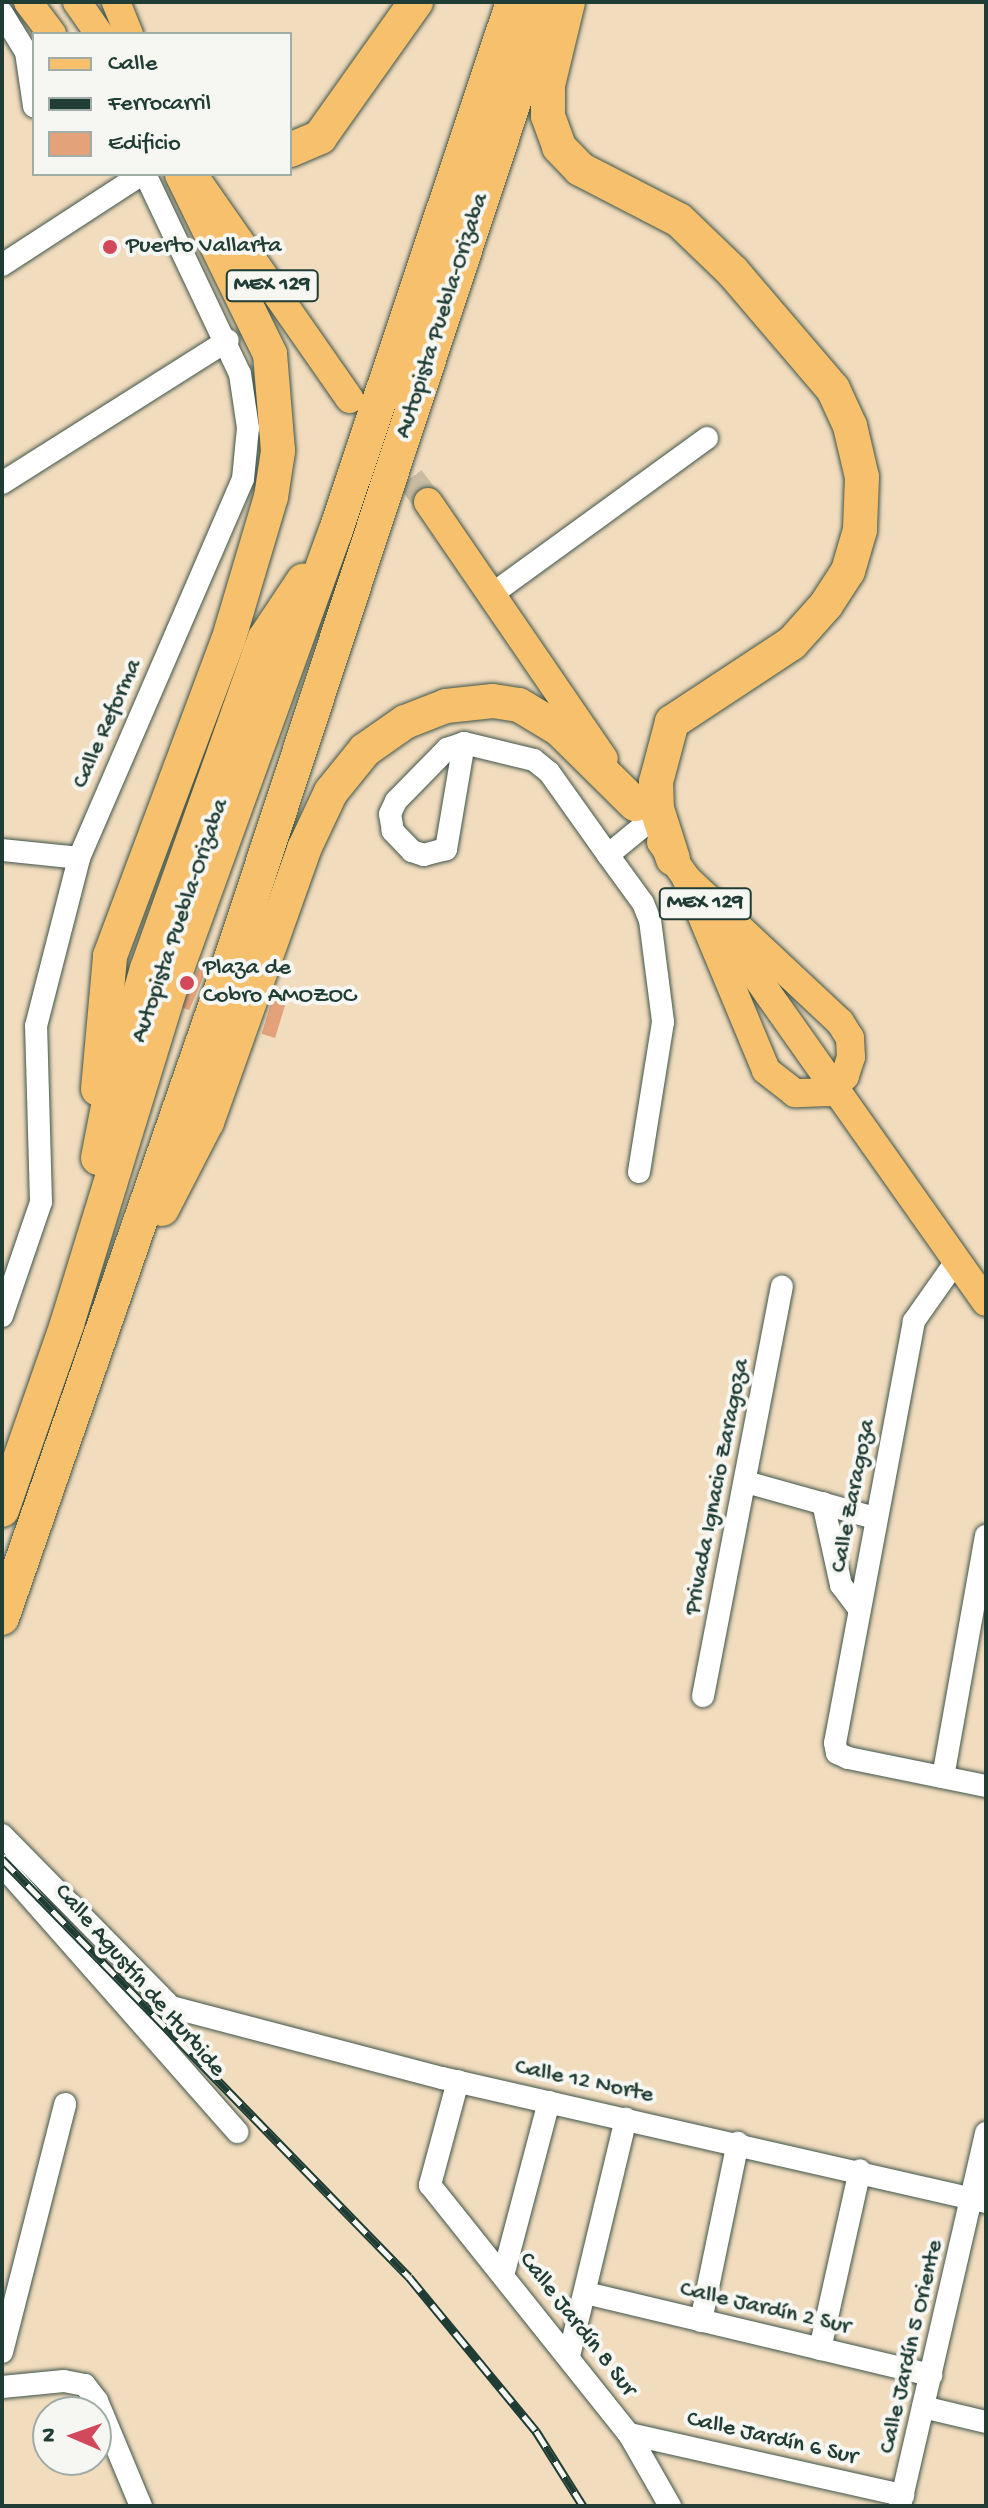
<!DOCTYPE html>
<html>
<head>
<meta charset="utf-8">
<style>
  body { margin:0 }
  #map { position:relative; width:988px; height:2508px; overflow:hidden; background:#f2dcbe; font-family:"Gochi Hand",sans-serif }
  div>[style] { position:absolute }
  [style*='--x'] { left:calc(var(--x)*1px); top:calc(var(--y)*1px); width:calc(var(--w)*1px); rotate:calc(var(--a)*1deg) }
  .building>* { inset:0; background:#e4a27b; transform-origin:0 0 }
  .major-tunnel>* { height:28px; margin-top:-14px; transform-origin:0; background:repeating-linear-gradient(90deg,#c8bca2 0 28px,transparent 0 42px) }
  .roads { filter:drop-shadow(0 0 2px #3f5549) drop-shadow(0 0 2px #3f5549) }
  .minor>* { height:22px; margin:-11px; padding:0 11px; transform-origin:11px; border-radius:11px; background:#fff }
  .major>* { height:28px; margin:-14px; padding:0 14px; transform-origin:14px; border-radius:14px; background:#f7c06c }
  .highway>* { height:34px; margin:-17px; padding:0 17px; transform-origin:17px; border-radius:17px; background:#f7c06c }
  .rail>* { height:9px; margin-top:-4.5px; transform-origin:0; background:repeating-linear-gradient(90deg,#f6f6f2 0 18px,#1f3d34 0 36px); box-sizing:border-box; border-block:2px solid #1f3d34 }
  .dots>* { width:22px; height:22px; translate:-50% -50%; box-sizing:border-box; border:4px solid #f6f6f2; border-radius:50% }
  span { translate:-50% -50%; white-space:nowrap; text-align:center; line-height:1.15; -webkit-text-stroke:8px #f6f6f2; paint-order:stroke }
  .shield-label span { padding:2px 6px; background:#f6f6f2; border:2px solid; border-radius:6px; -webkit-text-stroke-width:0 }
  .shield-label { font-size:22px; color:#1f3d34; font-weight:700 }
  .poi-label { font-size:24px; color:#1f3d34 }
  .left { translate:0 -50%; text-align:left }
  .street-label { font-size:24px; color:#1f3d34 }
  .frame { position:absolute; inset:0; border:4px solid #1f3d34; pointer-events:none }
  .legend { position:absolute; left:32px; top:32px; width:260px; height:144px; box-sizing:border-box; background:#f6f6f2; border:2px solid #a0aca6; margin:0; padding:10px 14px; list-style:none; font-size:24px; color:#1f3d34 }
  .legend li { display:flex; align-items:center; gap:16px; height:40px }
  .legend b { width:40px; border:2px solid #a0aca6 }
  .north { position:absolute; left:32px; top:2396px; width:80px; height:80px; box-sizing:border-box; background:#f6f6f2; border:2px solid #a0aca6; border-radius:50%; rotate:272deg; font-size:22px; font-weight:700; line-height:32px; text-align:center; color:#1f3d34 }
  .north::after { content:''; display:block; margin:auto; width:28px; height:36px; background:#d1495b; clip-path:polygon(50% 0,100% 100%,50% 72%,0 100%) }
</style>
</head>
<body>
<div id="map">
  <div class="building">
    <div style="left:201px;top:962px;width:8px;height:49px;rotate:23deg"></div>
    <div style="left:276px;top:987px;width:14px;height:49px;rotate:17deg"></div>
  </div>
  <div class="major-tunnel">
    <div style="--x:385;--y:445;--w:71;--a:53"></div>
  </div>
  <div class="roads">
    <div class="minor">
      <div style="--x:2;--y:13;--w:46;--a:58.4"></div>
      <div style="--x:26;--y:52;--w:55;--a:81.6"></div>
      <div style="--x:2;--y:265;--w:167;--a:-33"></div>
      <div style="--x:2;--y:483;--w:267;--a:-32.3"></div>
      <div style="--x:491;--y:595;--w:267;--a:-36"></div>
      <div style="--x:464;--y:743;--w:108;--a:99.6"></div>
      <div style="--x:446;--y:849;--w:23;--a:165"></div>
      <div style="--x:424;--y:855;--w:13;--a:-162"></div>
      <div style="--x:412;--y:851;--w:28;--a:-134"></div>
      <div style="--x:393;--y:831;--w:17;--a:-100"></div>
      <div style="--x:390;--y:814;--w:14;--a:-65"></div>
      <div style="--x:396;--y:801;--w:73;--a:-45.6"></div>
      <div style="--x:447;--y:749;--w:18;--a:-19"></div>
      <div style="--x:464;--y:743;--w:72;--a:13.7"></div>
      <div style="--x:534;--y:760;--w:19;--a:39"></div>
      <div style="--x:549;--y:772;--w:102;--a:54.6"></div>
      <div style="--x:608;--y:855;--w:50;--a:-39.4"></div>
      <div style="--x:2;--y:850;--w:77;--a:5.9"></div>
      <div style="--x:608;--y:855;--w:59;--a:53.9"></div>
      <div style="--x:643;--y:903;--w:18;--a:68"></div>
      <div style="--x:650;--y:920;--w:103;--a:82.7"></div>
      <div style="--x:663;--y:1022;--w:152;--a:99.1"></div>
      <div style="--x:957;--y:1260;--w:75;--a:125.2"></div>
      <div style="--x:914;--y:1321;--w:429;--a:100.6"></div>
      <div style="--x:835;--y:1743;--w:10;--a:79"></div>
      <div style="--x:837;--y:1753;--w:12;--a:24"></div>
      <div style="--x:848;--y:1758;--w:141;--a:11.5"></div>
      <div style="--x:2;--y:1316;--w:120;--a:-71.1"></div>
      <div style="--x:41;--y:1202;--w:176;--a:-91.6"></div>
      <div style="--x:36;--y:1026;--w:173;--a:-75.6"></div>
      <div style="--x:79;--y:858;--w:413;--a:-66.6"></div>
      <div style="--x:243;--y:479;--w:51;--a:-84.4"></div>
      <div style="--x:248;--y:428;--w:55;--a:-98.4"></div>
      <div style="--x:240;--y:374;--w:221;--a:-115.4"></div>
      <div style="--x:746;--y:1482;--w:134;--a:15.6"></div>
      <div style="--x:823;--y:1503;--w:84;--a:77.6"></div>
      <div style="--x:841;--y:1585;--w:30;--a:53"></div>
      <div style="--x:703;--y:1696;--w:417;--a:-79.1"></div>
      <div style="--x:943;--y:1777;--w:245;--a:-79.9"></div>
      <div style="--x:2;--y:1835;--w:241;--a:45.5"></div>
      <div style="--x:171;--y:2007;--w:280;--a:14.7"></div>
      <div style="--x:442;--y:2078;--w:558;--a:12.84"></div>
      <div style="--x:2;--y:1865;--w:356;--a:48.6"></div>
      <div style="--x:458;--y:2081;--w:108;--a:105.1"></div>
      <div style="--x:430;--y:2185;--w:319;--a:51.4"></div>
      <div style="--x:629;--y:2434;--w:83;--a:60.3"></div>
      <div style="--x:504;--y:2272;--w:176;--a:-75.2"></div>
      <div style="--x:586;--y:2293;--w:355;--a:13.4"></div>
      <div style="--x:701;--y:2321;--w:182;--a:-78.3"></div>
      <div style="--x:820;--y:2349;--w:183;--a:-77.4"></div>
      <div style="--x:2;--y:2352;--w:256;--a:-75.7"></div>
      <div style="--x:569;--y:2356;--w:244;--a:-76.5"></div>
      <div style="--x:2;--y:2387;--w:62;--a:-5.5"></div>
      <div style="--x:64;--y:2381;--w:21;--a:11"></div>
      <div style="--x:85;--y:2385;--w:20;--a:53"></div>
      <div style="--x:97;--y:2401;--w:114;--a:67.3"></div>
      <div style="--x:923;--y:2407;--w:65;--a:13.4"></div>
      <div style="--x:629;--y:2434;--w:281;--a:12.6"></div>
      <div style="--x:900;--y:2506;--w:383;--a:-77"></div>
    </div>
    <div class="major">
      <div style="--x:28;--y:2;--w:40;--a:53"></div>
      <div style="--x:77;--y:2;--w:39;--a:55"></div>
      <div style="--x:116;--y:2;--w:35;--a:68"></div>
      <div style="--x:197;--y:180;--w:267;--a:55.1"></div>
      <div style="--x:428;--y:502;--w:311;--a:55.6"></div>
      <div style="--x:661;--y:842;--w:563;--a:54.76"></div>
      <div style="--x:686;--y:878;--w:211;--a:43.1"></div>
      <div style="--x:840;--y:1022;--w:19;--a:58"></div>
      <div style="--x:850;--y:1038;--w:19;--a:87"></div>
      <div style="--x:851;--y:1057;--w:20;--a:108"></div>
      <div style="--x:845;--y:1076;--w:23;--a:135"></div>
      <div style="--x:829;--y:1092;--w:34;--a:178"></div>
      <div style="--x:795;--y:1093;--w:37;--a:-142"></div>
      <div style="--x:766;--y:1070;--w:208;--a:-112.6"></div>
    </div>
    <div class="highway">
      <div style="--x:568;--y:2;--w:85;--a:103.5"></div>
      <div style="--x:548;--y:85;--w:31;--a:90"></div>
      <div style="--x:548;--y:116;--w:33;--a:70"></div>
      <div style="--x:559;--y:147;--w:30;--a:46"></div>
      <div style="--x:580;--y:169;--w:111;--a:27.3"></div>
      <div style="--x:679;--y:220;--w:75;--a:43.9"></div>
      <div style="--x:733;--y:272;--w:154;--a:49.5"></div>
      <div style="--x:833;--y:389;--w:41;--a:65.3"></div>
      <div style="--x:850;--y:426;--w:52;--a:76.8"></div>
      <div style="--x:862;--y:477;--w:53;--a:92.2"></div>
      <div style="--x:860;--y:530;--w:43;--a:106.3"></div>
      <div style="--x:848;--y:571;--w:40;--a:122.9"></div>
      <div style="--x:826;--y:605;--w:51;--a:131.8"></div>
      <div style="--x:792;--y:643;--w:144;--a:146.6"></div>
      <div style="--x:672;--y:722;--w:62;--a:104.9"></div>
      <div style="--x:656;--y:782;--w:27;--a:88"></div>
      <div style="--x:657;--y:809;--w:52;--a:72.3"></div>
      <div style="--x:290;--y:150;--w:33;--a:-23"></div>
      <div style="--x:320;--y:137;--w:166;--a:-54.6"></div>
      <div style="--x:98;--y:1089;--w:134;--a:-84.8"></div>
      <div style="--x:110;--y:956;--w:336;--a:-69.5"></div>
      <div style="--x:228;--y:641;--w:150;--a:-73.4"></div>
      <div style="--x:271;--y:497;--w:47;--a:-81.3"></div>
      <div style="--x:278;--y:451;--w:97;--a:-94.7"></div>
      <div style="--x:270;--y:354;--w:200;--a:-116.1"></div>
      <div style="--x:98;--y:1158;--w:68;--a:-79"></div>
      <div style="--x:111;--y:1091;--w:127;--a:-73.6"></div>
      <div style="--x:147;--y:969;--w:351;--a:-70.4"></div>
      <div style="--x:265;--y:638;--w:69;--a:-56.3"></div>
      <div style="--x:162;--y:1209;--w:98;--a:-62.7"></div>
      <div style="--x:207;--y:1122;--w:290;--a:-70.4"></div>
      <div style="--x:304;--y:849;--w:63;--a:-64.7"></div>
      <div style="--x:331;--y:792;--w:54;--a:-51"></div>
      <div style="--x:365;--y:750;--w:49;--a:-35"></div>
      <div style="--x:405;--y:722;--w:44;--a:-21.3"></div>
      <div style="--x:446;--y:706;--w:47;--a:-6.1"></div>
      <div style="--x:493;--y:701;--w:26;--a:9"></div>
      <div style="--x:519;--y:705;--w:47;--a:31"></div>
      <div style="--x:559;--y:729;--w:107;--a:44.6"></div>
      <div style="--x:2;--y:1510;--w:197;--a:-70.7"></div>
      <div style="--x:67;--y:1324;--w:363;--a:-72.9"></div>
      <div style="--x:174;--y:977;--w:472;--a:-70.1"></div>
      <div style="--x:335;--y:533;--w:560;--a:-71.47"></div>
      <div style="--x:2;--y:1618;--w:663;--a:-70.8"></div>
      <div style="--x:220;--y:992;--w:1043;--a:-71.72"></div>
    </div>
  </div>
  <div class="rail">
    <div style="--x:2;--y:1859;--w:583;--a:45.76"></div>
    <div style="--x:409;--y:2277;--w:200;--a:50.5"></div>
    <div style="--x:536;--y:2431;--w:89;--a:57.9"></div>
  </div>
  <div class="dots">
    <div style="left:110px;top:247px;background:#d1495b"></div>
    <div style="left:187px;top:983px;background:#d1495b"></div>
  </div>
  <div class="shield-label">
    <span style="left:272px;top:286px">MEX 129</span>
    <span style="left:705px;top:904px">MEX 129</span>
  </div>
  <div class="poi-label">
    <span class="left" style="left:126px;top:247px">Puerto Vallarta</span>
    <span class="left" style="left:203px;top:983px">Plaza de<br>Cobro AMOZOC</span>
  </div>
  <div class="street-label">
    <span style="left:443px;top:316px;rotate:-72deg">Autopista Puebla-Orizaba</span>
    <span style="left:108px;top:724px;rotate:-66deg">Calle Reforma</span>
    <span style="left:181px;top:921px;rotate:-71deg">Autopista Puebla-Orizaba</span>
    <span style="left:718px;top:1487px;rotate:-79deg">Privada Ignacio Zaragoza</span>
    <span style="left:854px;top:1496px;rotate:-79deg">Calle Zaragoza</span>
    <span style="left:139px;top:1981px;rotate:49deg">Calle Agustín de Iturbide</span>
    <span style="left:584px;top:2082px;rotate:12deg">Calle 12 Norte</span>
    <span style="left:765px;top:2309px;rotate:13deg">Calle Jardín 2 Sur</span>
    <span style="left:577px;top:2325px;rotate:52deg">Calle Jardín 8 Sur</span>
    <span style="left:912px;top:2347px;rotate:-77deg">Calle Jardín 5 Oriente</span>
    <span style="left:772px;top:2439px;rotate:13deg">Calle Jardín 6 Sur</span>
  </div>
  <div class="frame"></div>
  <ul class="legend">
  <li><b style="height:10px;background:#f7c06c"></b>Calle</li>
  <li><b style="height:10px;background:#1f3d34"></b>Ferrocarril</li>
  <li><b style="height:22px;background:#e4a27b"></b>Edificio</li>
  </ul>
  <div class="north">N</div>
</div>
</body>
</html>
